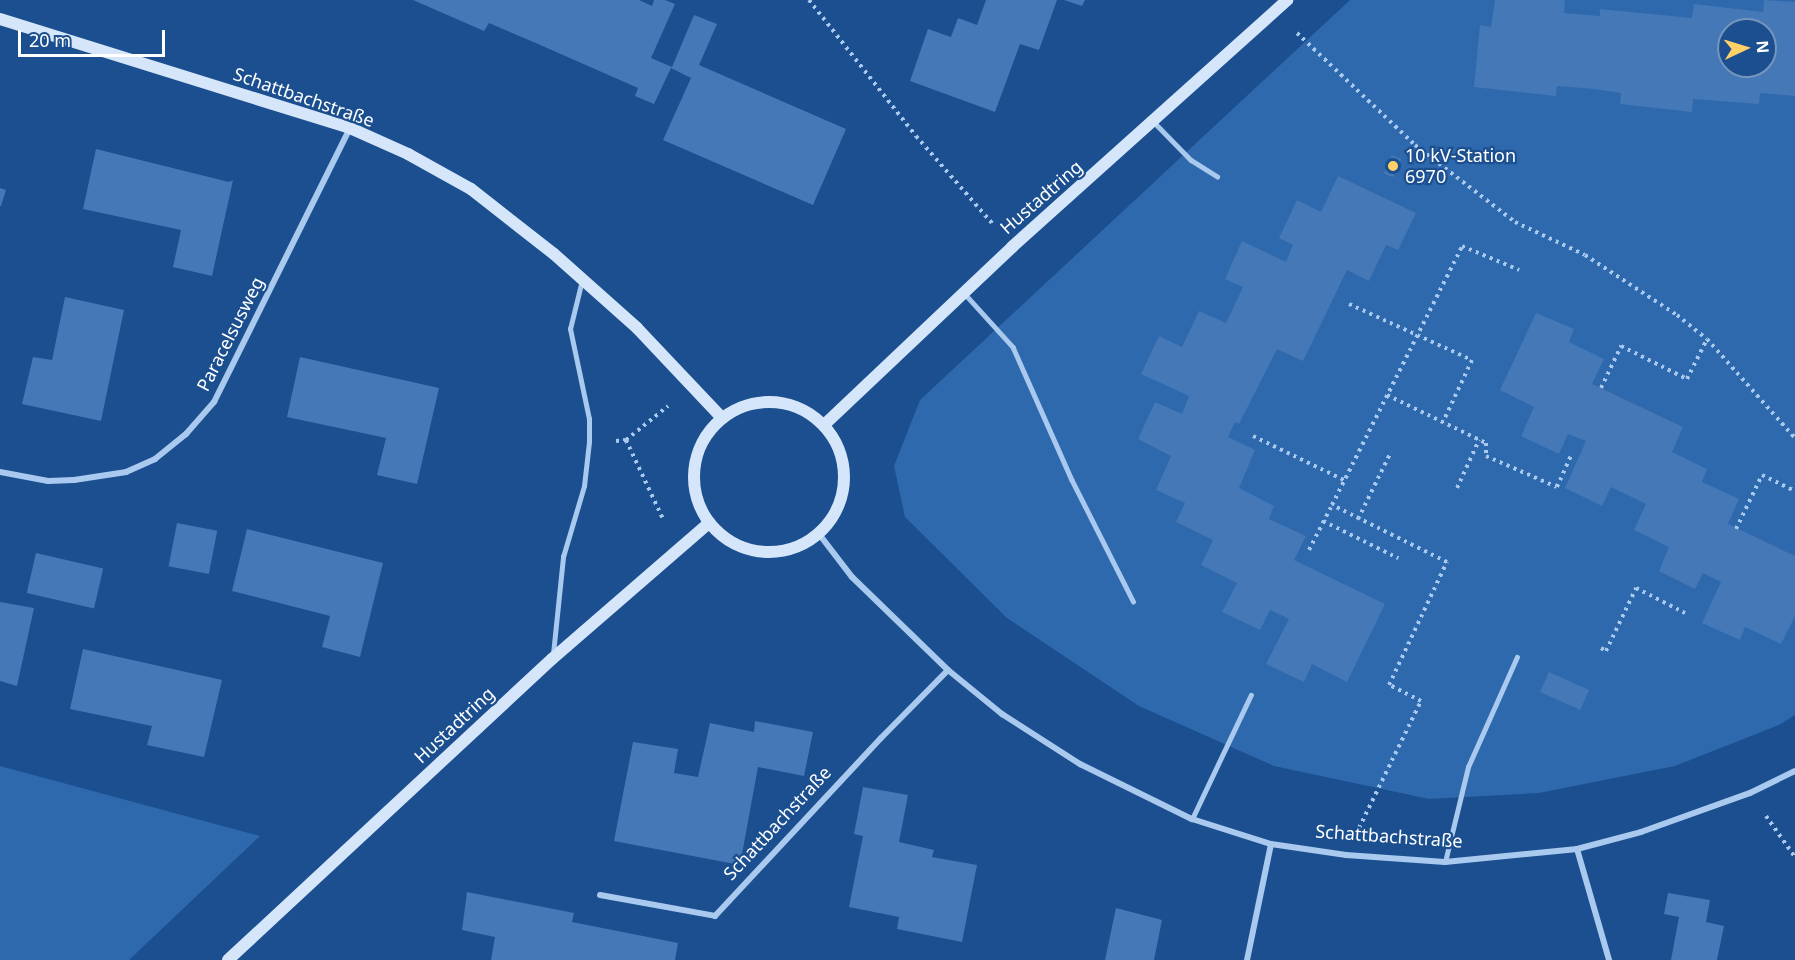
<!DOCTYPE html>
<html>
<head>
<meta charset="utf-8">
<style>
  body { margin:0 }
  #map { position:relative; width:1795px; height:960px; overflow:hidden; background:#1b4f8f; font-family:"Noto Sans",sans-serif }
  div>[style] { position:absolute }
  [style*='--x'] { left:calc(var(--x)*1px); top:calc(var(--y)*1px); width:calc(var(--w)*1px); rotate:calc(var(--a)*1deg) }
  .green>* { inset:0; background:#2e69ad }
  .building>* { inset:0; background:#4478b7; transform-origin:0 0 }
  .path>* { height:4px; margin-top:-2px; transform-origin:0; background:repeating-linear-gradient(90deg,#a9c9ee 0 3px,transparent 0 7.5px) }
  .lane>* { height:4.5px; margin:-2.25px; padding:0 2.25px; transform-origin:2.25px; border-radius:2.25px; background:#a9c9ee }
  .street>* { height:6px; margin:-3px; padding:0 3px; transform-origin:3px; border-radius:3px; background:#a9c9ee }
  .secondary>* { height:12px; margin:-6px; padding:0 6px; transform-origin:6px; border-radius:6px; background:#d6e6fa }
  .secondary>.ring { margin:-6px; padding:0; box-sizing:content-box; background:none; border:12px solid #d6e6fa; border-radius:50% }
  .dots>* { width:16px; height:16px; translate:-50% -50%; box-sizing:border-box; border:3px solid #1b4f8f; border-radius:50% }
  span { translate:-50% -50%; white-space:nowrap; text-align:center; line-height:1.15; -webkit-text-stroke:4.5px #1b4f8f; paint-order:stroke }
  .street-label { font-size:18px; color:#fff }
  .poi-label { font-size:18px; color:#fff }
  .left { translate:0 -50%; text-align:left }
  .north { position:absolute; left:1717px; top:18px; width:60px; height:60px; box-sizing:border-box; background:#1b4f8f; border:2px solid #7695bc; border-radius:50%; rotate:86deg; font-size:16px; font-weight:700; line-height:24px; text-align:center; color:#fff }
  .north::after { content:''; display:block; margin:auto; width:21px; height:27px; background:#ffd166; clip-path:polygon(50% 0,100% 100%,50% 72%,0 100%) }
  .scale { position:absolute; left:18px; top:30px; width:147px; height:27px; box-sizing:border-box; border:3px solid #fff; border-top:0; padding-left:8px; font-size:18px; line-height:21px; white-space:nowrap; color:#fff; -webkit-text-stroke:4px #1b4f8f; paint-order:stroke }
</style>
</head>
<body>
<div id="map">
  <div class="green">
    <div style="clip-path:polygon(evenodd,1350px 0,1795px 0,1795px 715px,1779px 725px,1675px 766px,1539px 793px,1429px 799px,1274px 766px,1139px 706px,1007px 618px,905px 517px,894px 466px,920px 400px,1350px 0,1729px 30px,1765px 30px,1765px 66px,1729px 66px,1729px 30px)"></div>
    <div style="clip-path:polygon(0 766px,260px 836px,129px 960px,0 960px)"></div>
  </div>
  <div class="building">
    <div style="clip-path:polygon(413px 0,639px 0,652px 6px,654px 0,665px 0,675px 4px,651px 58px,672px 67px,694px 15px,717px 24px,699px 65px,846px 129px,813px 205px,663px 140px,691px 78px,671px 68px,654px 104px,635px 96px,638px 88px,538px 44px,489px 23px,484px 31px)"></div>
    <div style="clip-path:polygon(986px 0,1057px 0,1039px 50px,1020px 44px,995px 112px,910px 81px,928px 29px,951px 37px,958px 18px,977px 25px)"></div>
    <div style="clip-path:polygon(1064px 0,1085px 0,1082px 6px)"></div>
    <div style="clip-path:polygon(evenodd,1495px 0,1565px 0,1564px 13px,1600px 16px,1600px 9px,1692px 18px,1694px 4px,1763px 12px,1764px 0,1795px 2px,1795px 96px,1760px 93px,1759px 104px,1693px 99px,1692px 112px,1620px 104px,1621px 93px,1594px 89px,1557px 86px,1556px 96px,1474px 87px,1480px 25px,1491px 27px,1495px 0,1729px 30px,1765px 30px,1765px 66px,1729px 66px,1729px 30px)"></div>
    <div style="clip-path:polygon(96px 149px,229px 182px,233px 180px,212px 276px,173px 267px,181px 230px,83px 209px)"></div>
    <div style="left:1392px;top:155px;width:10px;height:20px;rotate:24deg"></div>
    <div style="clip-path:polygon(1338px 176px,1416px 213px,1398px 250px,1386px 245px,1369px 281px,1347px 270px,1303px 361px,1277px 349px,1239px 424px,1235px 422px,1228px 437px,1255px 450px,1239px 488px,1274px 506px,1269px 519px,1306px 536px,1294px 560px,1385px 604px,1347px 682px,1312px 664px,1304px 682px,1266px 664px,1289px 619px,1270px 610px,1260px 630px,1222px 612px,1237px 583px,1201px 565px,1213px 540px,1176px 522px,1185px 503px,1156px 490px,1171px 456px,1138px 439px,1155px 402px,1182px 414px,1189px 396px,1141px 374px,1159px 336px,1182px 347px,1199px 311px,1226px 323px,1243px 287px,1225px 279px,1242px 241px,1286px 262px,1293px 245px,1279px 238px,1297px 200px,1321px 212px)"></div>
    <div style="clip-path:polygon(0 188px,6px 190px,1px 206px,0 206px)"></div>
    <div style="clip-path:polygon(65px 297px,124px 310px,101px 421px,22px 404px,33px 357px,52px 360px)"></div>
    <div style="clip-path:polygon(1536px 313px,1574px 329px,1569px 342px,1604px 359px,1592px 384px,1683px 427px,1672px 452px,1707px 469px,1702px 482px,1739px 499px,1728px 524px,1795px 556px,1795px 616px,1781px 644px,1745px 627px,1740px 640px,1702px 623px,1721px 582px,1703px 573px,1695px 589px,1659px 571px,1669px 547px,1634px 530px,1646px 504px,1611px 487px,1602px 506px,1565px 488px,1586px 441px,1568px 434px,1559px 454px,1521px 436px,1534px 407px,1500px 390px)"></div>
    <div style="clip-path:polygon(300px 357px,439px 388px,417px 484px,377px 475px,386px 438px,287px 417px)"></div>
    <div style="left:177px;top:523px;width:41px;height:44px;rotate:11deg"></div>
    <div style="clip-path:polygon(247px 529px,383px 563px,360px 657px,322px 647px,330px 616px,232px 591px)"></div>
    <div style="left:36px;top:553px;width:69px;height:41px;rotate:13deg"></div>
    <div style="clip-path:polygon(0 602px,34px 608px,17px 686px,0 681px)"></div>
    <div style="clip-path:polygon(83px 649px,222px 680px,204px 757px,147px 745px,152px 726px,70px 709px)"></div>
    <div style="left:1549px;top:672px;width:44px;height:22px;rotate:24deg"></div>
    <div style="clip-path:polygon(755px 721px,813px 732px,804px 776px,758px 767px,740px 865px,614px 841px,633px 742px,678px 749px,674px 773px,698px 777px,710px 723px,754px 732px)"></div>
    <div style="clip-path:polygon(863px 787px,908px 795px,899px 842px,934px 850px,932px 857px,977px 865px,962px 942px,897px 929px,899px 917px,849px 907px,863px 836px,854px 834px)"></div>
    <div style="clip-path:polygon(467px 892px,574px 913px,572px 922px,678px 943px,675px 960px,491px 960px,495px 937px,462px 930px)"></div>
    <div style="clip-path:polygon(1668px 893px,1710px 900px,1706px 922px,1724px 926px,1717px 960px,1671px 960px,1679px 917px,1664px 914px)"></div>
    <div style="clip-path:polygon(1116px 908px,1162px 920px,1154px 960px,1105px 960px)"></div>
  </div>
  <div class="path">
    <div style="--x:809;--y:0;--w:173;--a:51.8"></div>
    <div style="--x:916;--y:136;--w:116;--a:48.9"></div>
    <div style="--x:1297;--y:33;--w:163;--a:43.5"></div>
    <div style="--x:1415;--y:145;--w:126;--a:37.6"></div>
    <div style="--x:1515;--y:222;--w:77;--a:25.2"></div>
    <div style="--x:1585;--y:255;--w:110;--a:33.1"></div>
    <div style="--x:1677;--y:315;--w:38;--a:39"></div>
    <div style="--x:1707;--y:339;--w:132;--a:48.4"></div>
    <div style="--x:1349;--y:304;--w:135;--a:24.5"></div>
    <div style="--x:1472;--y:360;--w:68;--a:115.1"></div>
    <div style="--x:1601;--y:388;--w:47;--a:-64.5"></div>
    <div style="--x:1621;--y:346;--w:74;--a:26.6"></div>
    <div style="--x:1687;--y:379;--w:45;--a:-63.4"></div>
    <div style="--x:1387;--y:395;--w:110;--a:25.9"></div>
    <div style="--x:1486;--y:443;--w:13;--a:90"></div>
    <div style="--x:1486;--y:456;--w:77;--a:23.6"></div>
    <div style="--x:1557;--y:487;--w:37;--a:-66"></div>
    <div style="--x:1253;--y:436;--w:101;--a:25.8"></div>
    <div style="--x:626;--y:440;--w:89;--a:64.9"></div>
    <div style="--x:616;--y:441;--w:10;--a:-6"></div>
    <div style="--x:626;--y:440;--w:54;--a:-39"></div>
    <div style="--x:1457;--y:488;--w:53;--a:-65.4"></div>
    <div style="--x:1358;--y:519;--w:75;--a:-63.8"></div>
    <div style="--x:1323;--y:521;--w:84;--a:26.3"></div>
    <div style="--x:1736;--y:529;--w:60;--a:-64.3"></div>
    <div style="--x:1762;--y:475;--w:37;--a:26"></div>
    <div style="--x:1309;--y:550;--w:51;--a:-62.9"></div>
    <div style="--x:1601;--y:648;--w:6;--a:31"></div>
    <div style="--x:1606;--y:651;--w:70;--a:-64.5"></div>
    <div style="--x:1636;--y:588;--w:55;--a:27"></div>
    <div style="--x:1766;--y:816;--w:50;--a:54.7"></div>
    <div style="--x:1359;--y:828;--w:141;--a:-64"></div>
    <div style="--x:1421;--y:701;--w:36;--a:-153"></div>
    <div style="--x:1389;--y:685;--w:136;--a:-64.8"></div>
    <div style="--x:1447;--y:562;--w:128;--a:-153.6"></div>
    <div style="--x:1332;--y:505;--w:290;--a:-63.3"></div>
    <div style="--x:1462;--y:246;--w:62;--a:22.8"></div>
  </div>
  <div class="lane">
    <div style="--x:1154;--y:122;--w:53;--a:45.8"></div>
    <div style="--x:1191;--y:160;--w:31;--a:32"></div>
    <div style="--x:965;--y:294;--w:72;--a:47.8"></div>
    <div style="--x:1013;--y:347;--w:145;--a:66.1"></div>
    <div style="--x:1072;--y:480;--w:136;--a:63.2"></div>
    <div style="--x:553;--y:654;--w:98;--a:-84.1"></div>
    <div style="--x:563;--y:557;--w:74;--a:-73.5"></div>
    <div style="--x:584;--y:486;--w:44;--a:-83.5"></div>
    <div style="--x:589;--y:442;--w:23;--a:-90"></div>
    <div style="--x:589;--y:419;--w:92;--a:-101.9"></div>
    <div style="--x:570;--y:329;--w:50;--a:-76.2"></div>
    <div style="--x:1192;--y:819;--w:137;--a:-64.6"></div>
    <div style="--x:1445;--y:862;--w:98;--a:-76.4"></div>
    <div style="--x:1468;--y:767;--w:120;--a:-66"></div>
  </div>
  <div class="street">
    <div style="--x:0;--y:472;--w:49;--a:10.6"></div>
    <div style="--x:48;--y:481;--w:26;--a:-2"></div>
    <div style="--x:74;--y:480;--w:53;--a:-8.7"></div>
    <div style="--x:126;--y:472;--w:32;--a:-24"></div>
    <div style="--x:155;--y:459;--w:40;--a:-39"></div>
    <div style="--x:186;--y:434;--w:43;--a:-48.8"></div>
    <div style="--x:214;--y:402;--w:306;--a:-63.6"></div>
    <div style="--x:819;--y:534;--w:54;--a:52.5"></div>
    <div style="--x:852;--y:577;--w:134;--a:44.1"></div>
    <div style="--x:948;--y:670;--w:70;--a:39.2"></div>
    <div style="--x:1002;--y:714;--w:93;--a:32.7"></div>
    <div style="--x:1080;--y:764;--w:125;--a:26.2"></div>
    <div style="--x:1192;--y:819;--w:83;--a:17.6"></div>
    <div style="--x:1271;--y:844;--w:76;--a:8.3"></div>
    <div style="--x:1346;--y:855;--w:99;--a:4"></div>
    <div style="--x:1445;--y:862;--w:133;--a:-5.6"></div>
    <div style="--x:1577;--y:849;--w:66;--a:-14.9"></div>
    <div style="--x:1641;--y:832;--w:116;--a:-19.7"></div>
    <div style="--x:1750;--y:793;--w:50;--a:-26.1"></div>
    <div style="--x:1577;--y:849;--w:116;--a:73.9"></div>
    <div style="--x:600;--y:895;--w:117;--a:10.3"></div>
    <div style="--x:715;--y:916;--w:243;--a:-47"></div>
    <div style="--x:881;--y:738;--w:95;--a:-45.4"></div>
    <div style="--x:1247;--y:960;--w:118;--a:-78.3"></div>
  </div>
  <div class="secondary">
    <div style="--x:0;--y:19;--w:367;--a:17.3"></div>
    <div style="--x:350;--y:128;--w:64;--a:24.1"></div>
    <div style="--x:408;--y:154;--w:72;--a:29.1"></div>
    <div style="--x:471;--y:189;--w:105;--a:38.1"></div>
    <div style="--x:554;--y:254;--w:111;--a:41.7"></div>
    <div style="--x:637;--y:328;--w:124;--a:46.6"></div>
    <div class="ring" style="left:694px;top:402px;width:138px;height:138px"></div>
    <div style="--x:824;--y:425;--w:259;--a:-43.4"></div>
    <div style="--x:1012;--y:247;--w:370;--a:-41.9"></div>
    <div style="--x:228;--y:960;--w:442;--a:-42.9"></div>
    <div style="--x:552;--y:659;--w:208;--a:-40.9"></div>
  </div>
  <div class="dots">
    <div style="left:1393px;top:166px;background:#ffd166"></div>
  </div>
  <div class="street-label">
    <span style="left:304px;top:97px;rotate:19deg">Schattbachstraße</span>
    <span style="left:1041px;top:197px;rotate:-41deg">Hustadtring</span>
    <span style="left:230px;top:334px;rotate:-63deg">Paracelsusweg</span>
    <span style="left:454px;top:725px;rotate:-43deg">Hustadtring</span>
    <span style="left:777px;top:823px;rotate:-47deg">Schattbachstraße</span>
    <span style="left:1389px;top:836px;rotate:4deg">Schattbachstraße</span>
  </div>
  <div class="poi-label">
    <span class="left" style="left:1405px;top:166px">10 kV-Station<br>6970</span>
  </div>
  <div class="north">N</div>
  <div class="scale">20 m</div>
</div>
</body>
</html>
